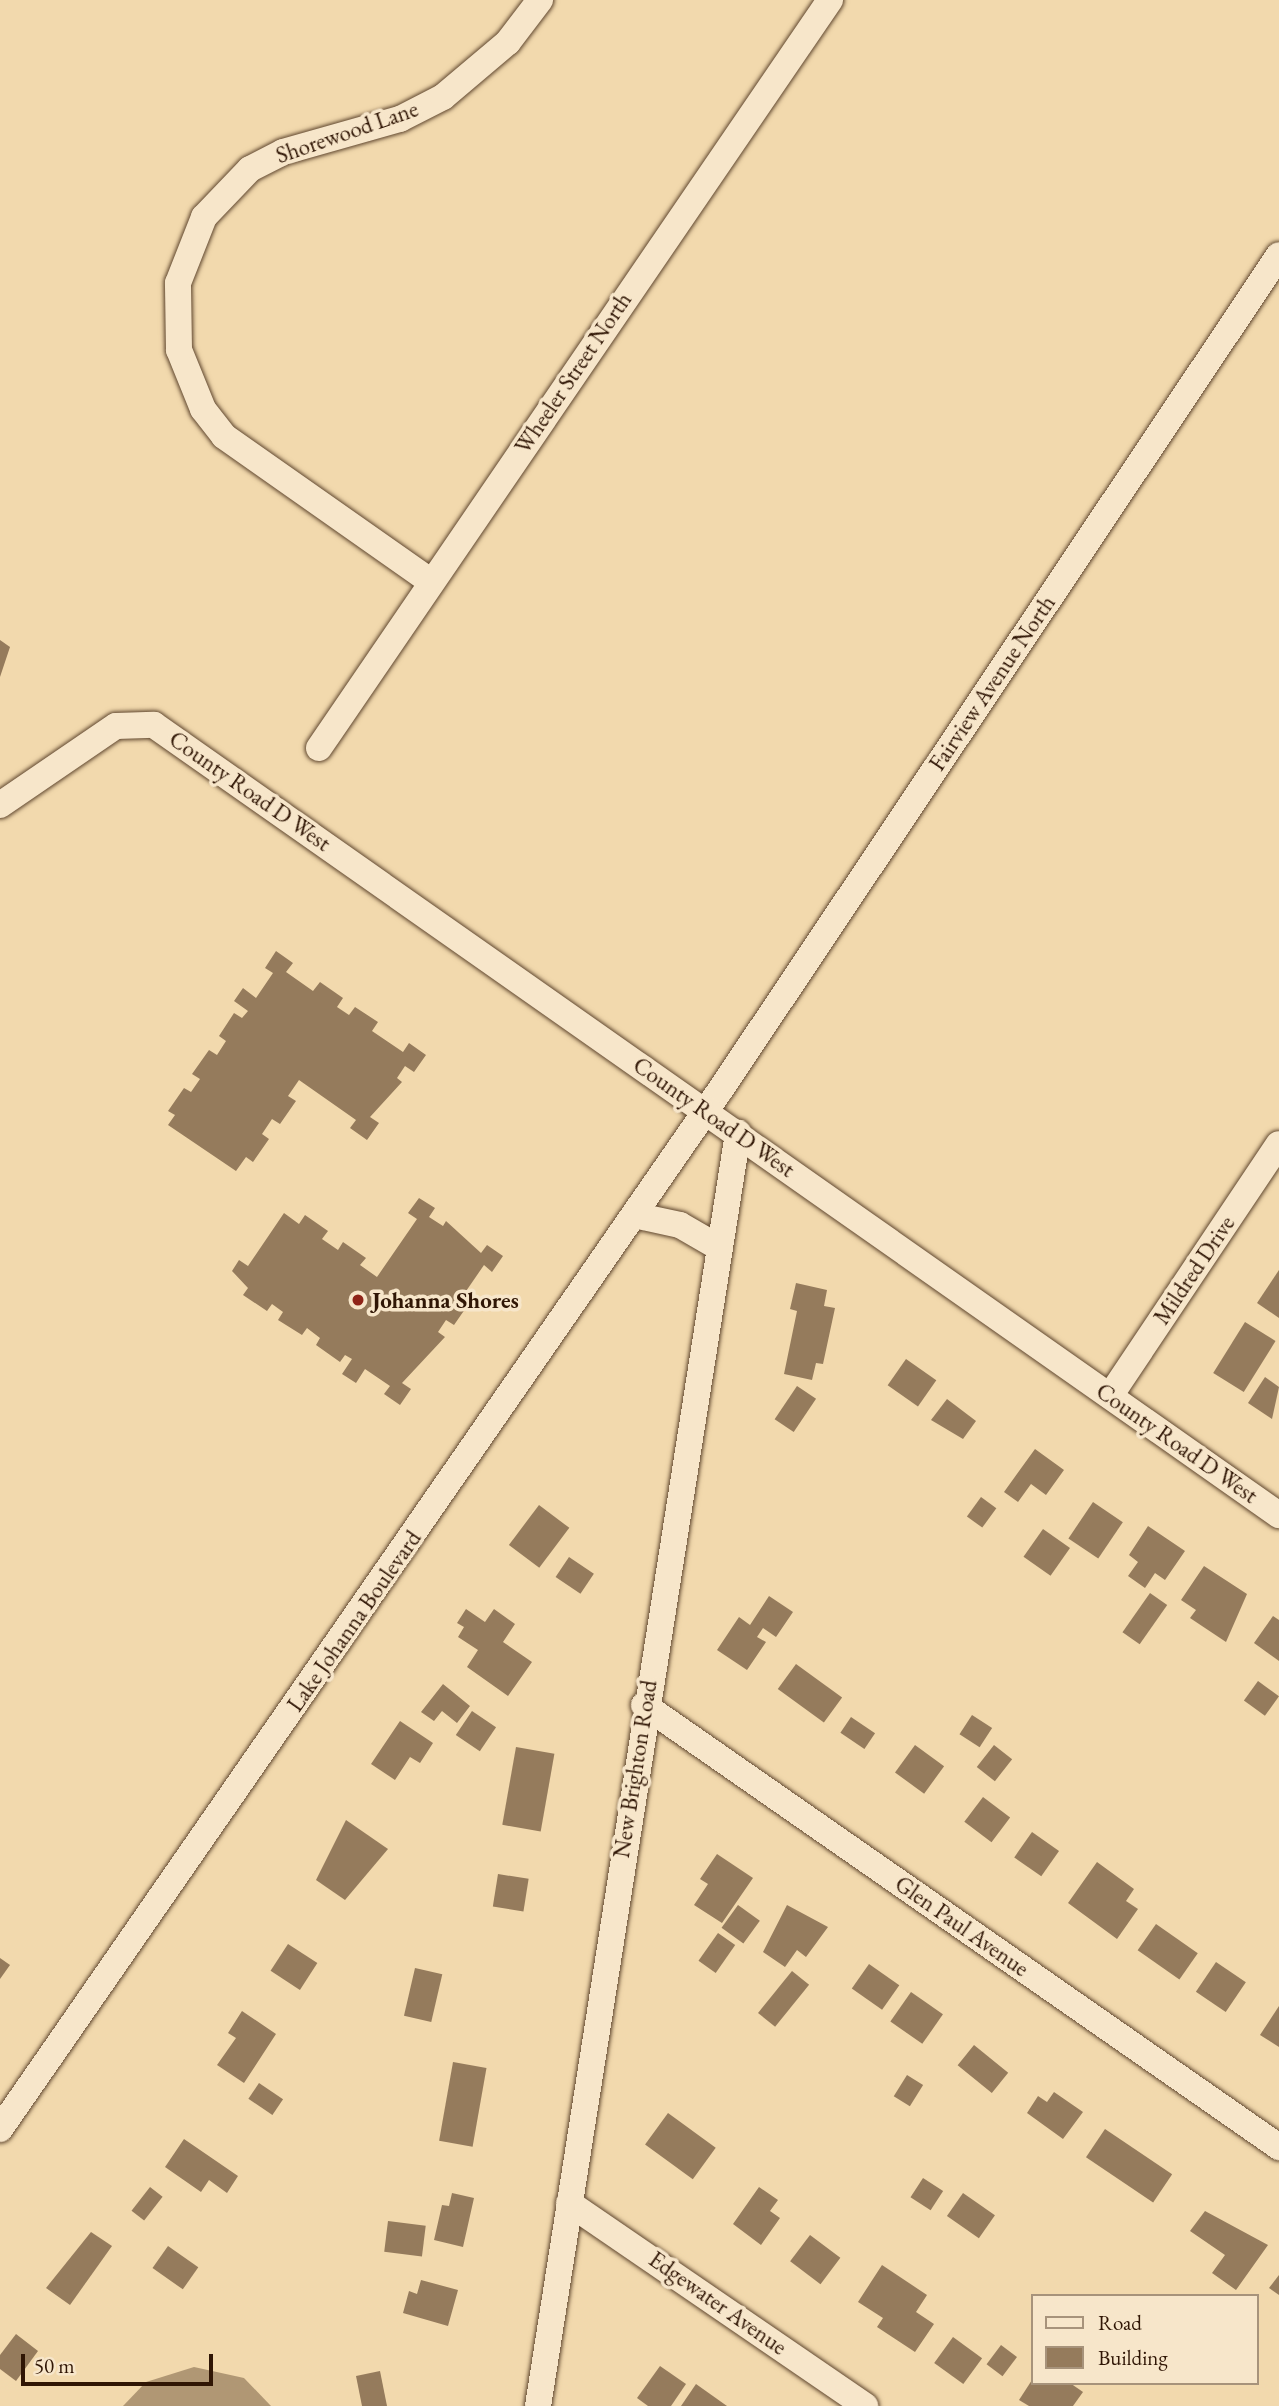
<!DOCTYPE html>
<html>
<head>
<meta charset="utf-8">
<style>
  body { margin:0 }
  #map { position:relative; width:1279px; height:2406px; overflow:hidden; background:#f2d9ad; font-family:"EB Garamond",serif }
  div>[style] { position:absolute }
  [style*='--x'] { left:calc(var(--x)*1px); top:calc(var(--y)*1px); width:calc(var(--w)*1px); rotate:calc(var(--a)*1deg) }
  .water>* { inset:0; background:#b09774 }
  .building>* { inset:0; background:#957b5c; transform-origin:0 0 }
  .roads { filter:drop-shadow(0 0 2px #60472f) drop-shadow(0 0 2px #60472f) }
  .minor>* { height:26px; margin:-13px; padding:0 13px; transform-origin:13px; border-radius:13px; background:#f7e6ca }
  .dots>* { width:19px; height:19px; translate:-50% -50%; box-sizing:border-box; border:4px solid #f7e6ca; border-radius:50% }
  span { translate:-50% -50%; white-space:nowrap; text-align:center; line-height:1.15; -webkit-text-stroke:7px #f7e6ca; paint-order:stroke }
  .street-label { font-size:23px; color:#301605 }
  .poi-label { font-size:23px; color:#301605; font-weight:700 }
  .left { translate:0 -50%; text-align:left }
  .legend { position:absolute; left:1031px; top:2294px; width:228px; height:91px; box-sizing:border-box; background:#f7e6ca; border:2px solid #a7937b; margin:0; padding:9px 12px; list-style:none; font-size:21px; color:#301605 }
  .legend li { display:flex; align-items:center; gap:14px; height:35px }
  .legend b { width:35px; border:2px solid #a7937b }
  .scale { position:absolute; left:21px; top:2354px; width:192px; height:32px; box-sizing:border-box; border:4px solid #301605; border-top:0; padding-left:9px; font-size:21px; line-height:24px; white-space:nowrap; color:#301605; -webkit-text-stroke:5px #f7e6ca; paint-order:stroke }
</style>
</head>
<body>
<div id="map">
  <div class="water">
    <div style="clip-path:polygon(194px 2367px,244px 2378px,271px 2406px,123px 2406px,146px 2382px)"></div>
  </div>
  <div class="building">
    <div style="clip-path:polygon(0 640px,10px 647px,0 677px)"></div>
    <div style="clip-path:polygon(276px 951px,293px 963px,286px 972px,313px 991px,320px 982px,343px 998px,337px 1007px,349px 1015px,355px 1007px,378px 1022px,372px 1031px,403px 1052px,409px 1043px,426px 1055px,414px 1072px,405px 1066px,397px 1078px,402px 1082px,370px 1117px,379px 1123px,367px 1140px,350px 1128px,356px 1120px,299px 1080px,288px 1096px,296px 1101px,280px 1124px,272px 1119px,262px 1134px,269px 1139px,253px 1162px,246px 1157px,236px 1171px,168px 1125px,175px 1115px,168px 1111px,184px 1088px,191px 1092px,200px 1079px,192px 1074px,209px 1050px,217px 1055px,226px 1041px,219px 1036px,234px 1013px,242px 1018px,248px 1011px,234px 1001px,243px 988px,256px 998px,273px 973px,265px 968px)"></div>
    <div style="clip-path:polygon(419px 1198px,435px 1208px,429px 1217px,443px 1226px,446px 1221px,481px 1253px,487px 1245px,503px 1256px,492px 1272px,484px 1265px,462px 1297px,470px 1302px,454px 1325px,446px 1320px,438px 1332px,445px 1337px,402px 1383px,411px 1389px,400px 1405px,384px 1394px,390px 1386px,365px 1369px,356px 1383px,342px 1374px,352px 1359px,345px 1355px,340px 1362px,316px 1345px,320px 1338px,307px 1328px,302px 1335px,278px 1320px,283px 1312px,272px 1304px,267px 1311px,243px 1295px,248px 1288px,232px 1271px,239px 1260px,248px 1266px,284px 1213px,299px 1224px,305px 1215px,328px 1231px,322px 1239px,338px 1250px,343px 1242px,366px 1258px,360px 1265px,377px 1277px,417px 1219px,408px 1213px)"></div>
    <div style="clip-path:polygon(1279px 1270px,1279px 1318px,1257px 1303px)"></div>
    <div style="clip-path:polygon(796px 1283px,827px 1290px,824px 1306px,835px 1308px,823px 1364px,816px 1363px,812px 1380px,784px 1374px,797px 1311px,790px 1309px)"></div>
    <div style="left:1245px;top:1322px;width:36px;height:60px;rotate:32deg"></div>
    <div style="left:906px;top:1359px;width:37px;height:32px;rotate:35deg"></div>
    <div style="clip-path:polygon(1265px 1377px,1279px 1387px,1272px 1419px,1248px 1403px)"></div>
    <div style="left:797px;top:1386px;width:23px;height:40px;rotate:34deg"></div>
    <div style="clip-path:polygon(947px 1399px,976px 1421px,963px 1439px,931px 1420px)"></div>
    <div style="clip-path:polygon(1035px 1449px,1064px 1470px,1046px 1495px,1031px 1484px,1018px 1502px,1004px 1492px)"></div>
    <div style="left:981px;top:1497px;width:19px;height:24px;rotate:36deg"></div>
    <div style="left:1093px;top:1502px;width:36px;height:44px;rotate:34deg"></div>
    <div style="left:539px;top:1505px;width:38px;height:50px;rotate:37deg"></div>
    <div style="clip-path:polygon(1148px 1526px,1185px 1551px,1165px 1580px,1155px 1573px,1145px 1588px,1128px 1576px,1138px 1562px,1129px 1555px)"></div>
    <div style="left:1043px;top:1529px;width:33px;height:34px;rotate:35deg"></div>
    <div style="left:569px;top:1557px;width:30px;height:24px;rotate:34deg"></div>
    <div style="clip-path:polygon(1204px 1566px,1247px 1594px,1226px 1642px,1190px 1618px,1196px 1610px,1181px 1600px)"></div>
    <div style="left:1150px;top:1593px;width:21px;height:48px;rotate:35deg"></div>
    <div style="clip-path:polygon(769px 1596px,793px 1612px,776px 1637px,763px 1628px,757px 1637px,766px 1642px,747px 1670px,717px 1650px,739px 1617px,750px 1625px)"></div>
    <div style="clip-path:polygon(466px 1609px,485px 1622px,494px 1609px,515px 1624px,503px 1642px,532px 1662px,508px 1696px,467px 1667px,478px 1650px,458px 1637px,464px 1627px,457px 1623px)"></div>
    <div style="clip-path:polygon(1273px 1616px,1279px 1620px,1279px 1661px,1254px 1643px)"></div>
    <div style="left:796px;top:1664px;width:57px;height:31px;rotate:36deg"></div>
    <div style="left:1258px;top:1681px;width:26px;height:24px;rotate:36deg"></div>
    <div style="clip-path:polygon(443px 1684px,470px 1706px,457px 1723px,442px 1711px,434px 1721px,421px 1712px)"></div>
    <div style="left:472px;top:1711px;width:29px;height:29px;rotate:34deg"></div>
    <div style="left:972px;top:1715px;width:24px;height:23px;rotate:33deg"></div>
    <div style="left:851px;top:1717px;width:29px;height:19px;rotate:34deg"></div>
    <div style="clip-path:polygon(400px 1721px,433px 1743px,420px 1763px,410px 1757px,395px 1780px,371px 1764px)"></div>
    <div style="left:915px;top:1745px;width:36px;height:34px;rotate:36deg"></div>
    <div style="left:994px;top:1745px;width:23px;height:28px;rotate:38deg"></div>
    <div style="left:516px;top:1747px;width:39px;height:79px;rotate:10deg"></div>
    <div style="left:983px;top:1797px;width:34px;height:31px;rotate:37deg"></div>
    <div style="clip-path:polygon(346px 1820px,388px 1849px,345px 1900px,316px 1880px)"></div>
    <div style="left:1032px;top:1832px;width:33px;height:31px;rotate:35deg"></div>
    <div style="clip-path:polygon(717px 1854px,753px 1878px,722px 1923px,694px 1905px,708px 1884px,700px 1879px)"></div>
    <div style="clip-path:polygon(1097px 1862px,1134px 1889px,1126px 1901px,1138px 1909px,1117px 1939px,1068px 1903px)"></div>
    <div style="left:498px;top:1874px;width:31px;height:33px;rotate:9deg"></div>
    <div style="left:738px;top:1905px;width:27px;height:28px;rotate:36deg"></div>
    <div style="clip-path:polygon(787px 1905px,828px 1927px,806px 1957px,797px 1950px,785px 1967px,763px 1952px)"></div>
    <div style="left:1156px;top:1924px;width:51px;height:32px;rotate:35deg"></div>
    <div style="left:718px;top:1933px;width:21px;height:34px;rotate:35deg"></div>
    <div style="left:288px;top:1944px;width:35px;height:32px;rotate:33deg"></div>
    <div style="clip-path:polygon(0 1958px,10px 1965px,0 1979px)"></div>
    <div style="left:1216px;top:1962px;width:36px;height:36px;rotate:34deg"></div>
    <div style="left:869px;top:1964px;width:37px;height:30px;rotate:35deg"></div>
    <div style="left:415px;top:1968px;width:28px;height:49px;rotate:13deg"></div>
    <div style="left:792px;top:1971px;width:22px;height:54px;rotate:39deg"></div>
    <div style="left:911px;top:1992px;width:39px;height:36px;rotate:35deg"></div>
    <div style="clip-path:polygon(1279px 2006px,1279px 2047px,1260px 2035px)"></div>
    <div style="clip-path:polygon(242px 2011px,276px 2034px,244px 2083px,217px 2065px,236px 2038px,228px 2033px)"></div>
    <div style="left:974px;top:2045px;width:44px;height:26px;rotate:39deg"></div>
    <div style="left:453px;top:2062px;width:34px;height:80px;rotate:10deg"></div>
    <div style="left:907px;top:2075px;width:19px;height:25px;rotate:32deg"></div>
    <div style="left:259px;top:2083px;width:29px;height:19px;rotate:34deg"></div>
    <div style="clip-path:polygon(1054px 2092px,1083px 2112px,1063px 2139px,1027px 2113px,1038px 2096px,1047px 2102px)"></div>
    <div style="left:668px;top:2113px;width:59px;height:39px;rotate:36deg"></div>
    <div style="left:1105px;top:2129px;width:81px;height:34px;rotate:34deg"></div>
    <div style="clip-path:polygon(184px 2139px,238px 2176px,227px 2193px,209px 2180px,201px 2192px,165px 2167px)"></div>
    <div style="left:923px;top:2178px;width:24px;height:23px;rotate:33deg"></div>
    <div style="left:150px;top:2187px;width:16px;height:30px;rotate:38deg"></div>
    <div style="clip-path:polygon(759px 2187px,778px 2200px,770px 2211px,780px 2218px,761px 2245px,733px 2224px)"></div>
    <div style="clip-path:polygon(452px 2193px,474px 2198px,463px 2247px,434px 2240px,442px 2205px,449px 2206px)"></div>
    <div style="left:963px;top:2193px;width:39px;height:28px;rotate:35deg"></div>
    <div style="clip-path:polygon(1205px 2211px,1268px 2245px,1236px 2290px,1212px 2273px,1225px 2255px,1190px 2231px)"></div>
    <div style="left:388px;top:2221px;width:38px;height:31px;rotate:7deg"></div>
    <div style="clip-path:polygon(91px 2232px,112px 2246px,70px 2305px,46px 2288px)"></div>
    <div style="left:810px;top:2235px;width:38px;height:33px;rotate:37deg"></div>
    <div style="left:168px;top:2246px;width:37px;height:27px;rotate:35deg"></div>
    <div style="clip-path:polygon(882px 2265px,927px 2295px,916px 2312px,934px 2324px,915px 2352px,877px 2327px,883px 2318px,858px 2302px)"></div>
    <div style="clip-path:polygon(1279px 2275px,1279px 2295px,1269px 2288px)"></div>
    <div style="clip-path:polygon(421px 2280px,458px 2290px,448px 2326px,403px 2313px,409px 2291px,417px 2294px)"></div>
    <div style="clip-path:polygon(16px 2334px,38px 2351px,16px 2381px,0 2369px,0 2355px)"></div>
    <div style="left:953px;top:2337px;width:36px;height:32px;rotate:36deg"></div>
    <div style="left:1001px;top:2345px;width:20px;height:24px;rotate:37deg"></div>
    <div style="clip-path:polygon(660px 2366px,686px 2384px,671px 2406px,648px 2406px,637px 2398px)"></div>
    <div style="clip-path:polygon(380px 2371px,387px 2406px,362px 2406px,356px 2376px)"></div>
    <div style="clip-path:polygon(1032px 2380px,1070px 2383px,1083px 2392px,1073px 2406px,1029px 2406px,1019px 2400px)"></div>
    <div style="clip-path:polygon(696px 2384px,727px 2406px,681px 2406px)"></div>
  </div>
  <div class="roads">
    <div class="minor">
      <div style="--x:430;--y:581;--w:252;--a:-144.9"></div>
      <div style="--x:224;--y:436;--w:34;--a:-128"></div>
      <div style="--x:203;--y:409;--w:64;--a:-112.1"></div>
      <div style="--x:179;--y:350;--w:67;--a:-90.9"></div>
      <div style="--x:178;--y:283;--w:71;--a:-68.5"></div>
      <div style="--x:204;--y:217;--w:66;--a:-46.2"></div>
      <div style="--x:250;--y:169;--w:37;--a:-27"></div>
      <div style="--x:283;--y:152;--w:122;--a:-15.8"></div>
      <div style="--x:400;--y:119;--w:48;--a:-27.1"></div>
      <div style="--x:443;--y:97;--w:85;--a:-40.2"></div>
      <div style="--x:508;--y:42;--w:53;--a:-52.7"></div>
      <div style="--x:319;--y:748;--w:906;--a:-55.66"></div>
      <div style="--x:0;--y:805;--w:140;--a:-34.3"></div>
      <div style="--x:116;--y:726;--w:38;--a:-2"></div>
      <div style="--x:154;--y:725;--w:1375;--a:35.08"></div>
      <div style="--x:634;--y:1215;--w:47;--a:12.3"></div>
      <div style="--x:680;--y:1225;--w:44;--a:30.1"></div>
      <div style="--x:1110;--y:1396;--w:303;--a:-56.2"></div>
      <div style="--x:644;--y:1705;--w:774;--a:34.84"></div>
      <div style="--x:0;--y:2129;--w:1265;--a:-55.27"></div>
      <div style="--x:721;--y:1089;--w:1003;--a:-56.21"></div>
      <div style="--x:569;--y:2203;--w:359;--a:34.4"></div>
      <div style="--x:538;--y:2406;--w:1289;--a:-81.07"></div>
    </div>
  </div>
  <div class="dots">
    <div style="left:358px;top:1300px;background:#8f2418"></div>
  </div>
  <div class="street-label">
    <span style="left:347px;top:132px;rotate:-19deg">Shorewood Lane</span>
    <span style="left:573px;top:373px;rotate:-56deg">Wheeler Street North</span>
    <span style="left:992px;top:683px;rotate:-56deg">Fairview Avenue North</span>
    <span style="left:250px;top:791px;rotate:35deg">County Road D West</span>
    <span style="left:714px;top:1117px;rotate:35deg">County Road D West</span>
    <span style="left:1194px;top:1270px;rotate:-56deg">Mildred Drive</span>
    <span style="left:1177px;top:1443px;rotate:35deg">County Road D West</span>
    <span style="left:354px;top:1621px;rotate:-55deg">Lake Johanna Boulevard</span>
    <span style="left:635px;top:1769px;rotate:-81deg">New Brighton Road</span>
    <span style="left:962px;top:1926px;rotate:35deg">Glen Paul Avenue</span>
    <span style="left:718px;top:2303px;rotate:35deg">Edgewater Avenue</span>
  </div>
  <div class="poi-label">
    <span class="left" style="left:372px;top:1300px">Johanna Shores</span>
  </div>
  <ul class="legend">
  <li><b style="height:9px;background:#f7e6ca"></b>Road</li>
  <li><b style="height:19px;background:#957b5c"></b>Building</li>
  </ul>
  <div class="scale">50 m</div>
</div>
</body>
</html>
